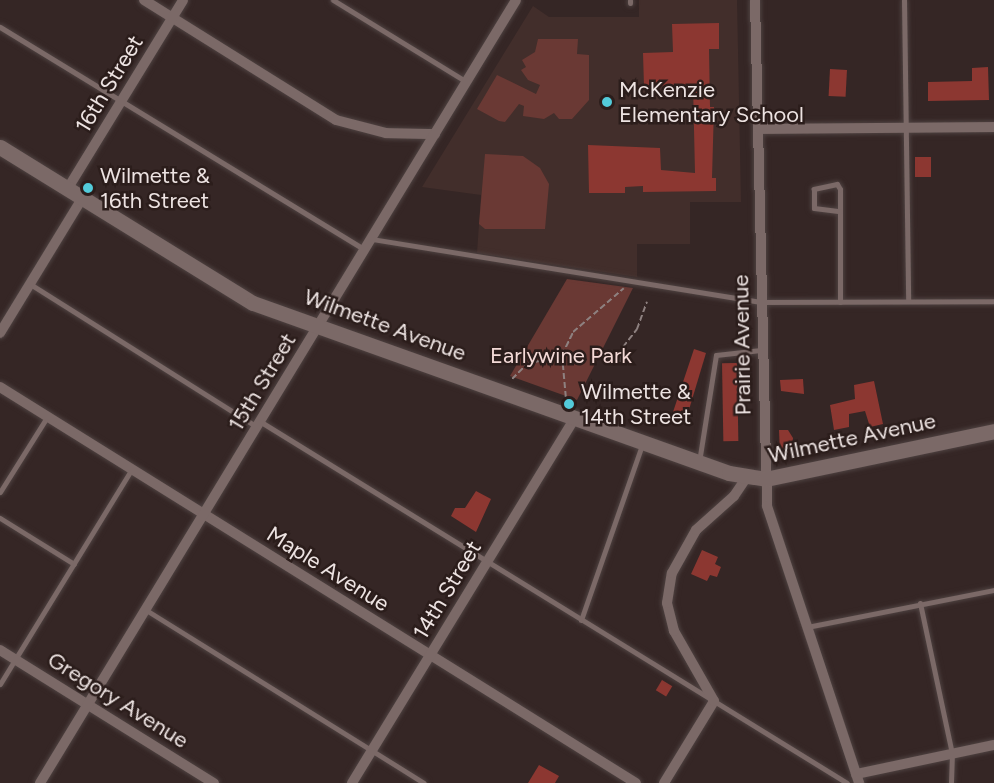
<!DOCTYPE html>
<html>
<head>
<meta charset="utf-8">
<style>
  body { margin:0 }
  #map { position:relative; width:994px; height:783px; overflow:hidden; background:#352625; font-family:Figtree,sans-serif }
  div>[style] { position:absolute }
  [style*='--x'] { left:calc(var(--x)*1px); top:calc(var(--y)*1px); width:calc(var(--w)*1px); rotate:calc(var(--a)*1deg) }
  .built>* { inset:0; background:#422e2b }
  .green>* { inset:0; background:#6a3934 }
  .building>* { inset:0; background:#8c3731; transform-origin:0 0 }
  .path>* { height:2px; margin-top:-1px; transform-origin:0; background:repeating-linear-gradient(90deg,#8e8180 0 6px,transparent 0 9px) }
  .roads { filter:drop-shadow(0 0 2px #4e4241) drop-shadow(0 0 2px #4e4241) }
  .lane>* { height:5px; margin:-2.5px; padding:0 2.5px; transform-origin:2.5px; border-radius:2.5px; background:#7b6967 }
  .street>* { height:10px; margin:-5px; padding:0 5px; transform-origin:5px; border-radius:5px; background:#7b6967 }
  .secondary>* { height:15px; margin:-7.5px; padding:0 7.5px; transform-origin:7.5px; border-radius:7.5px; background:#7b6967 }
  .dots>* { width:16px; height:16px; translate:-50% -50%; box-sizing:border-box; border:3px solid #2b1d1b; border-radius:50% }
  span { translate:-50% -50%; white-space:nowrap; text-align:center; line-height:1.15; -webkit-text-stroke:5px #2b1d1b; paint-order:stroke }
  .street-label { font-size:22px; color:#ede3e2 }
  .poi-label { font-size:22px; color:#ede3e2 }
  .left { translate:0 -50%; text-align:left }
  .park-label { font-size:22px; color:#f3d9d6 }
</style>
</head>
<body>
<div id="map">
  <div class="built">
    <div style="clip-path:polygon(639px 0,737px 0,741px 202px,690px 202px,690px 244px,637px 244px,637px 277px,477px 253px,481px 195px,422px 187px,533px 6px,549px 17px,639px 17px)"></div>
  </div>
  <div class="green">
    <div style="clip-path:polygon(538px 39px,578px 39px,577px 54px,589px 55px,589px 100px,572px 119px,559px 119px,554px 113px,544px 119px,523px 116px,524px 106px,519px 104px,505px 122px,499px 121px,477px 109px,497px 75px,536px 94px,540px 85px,528px 80px,521px 70px,526px 67px,522px 60px,535px 52px)"></div>
    <div style="clip-path:polygon(485px 154px,523px 156px,540px 168px,549px 184px,545px 229px,485px 229px,479px 224px)"></div>
    <div style="clip-path:polygon(567px 279px,633px 288px,577px 400px,510px 376px)"></div>
  </div>
  <div class="building">
    <div style="clip-path:polygon(719px 23px,719px 49px,709px 49px,710px 107px,714px 107px,712px 178px,716px 178px,716px 191px,643px 192px,643px 186px,625px 187px,625px 193px,589px 193px,588px 145px,660px 148px,661px 170px,695px 173px,693px 85px,644px 86px,643px 53px,673px 52px,672px 24px)"></div>
    <div style="clip-path:polygon(988px 67px,989px 100px,928px 101px,928px 82px,972px 81px,972px 68px)"></div>
    <div style="left:830px;top:69px;width:17px;height:27px;rotate:3deg"></div>
    <div style="left:915px;top:157px;width:16px;height:20px"></div>
    <div style="clip-path:polygon(694px 349px,706px 353px,685px 423px,671px 418px)"></div>
    <div style="left:737px;top:363px;width:78px;height:15px;rotate:89deg"></div>
    <div style="clip-path:polygon(803px 379px,804px 394px,781px 391px,780px 380px)"></div>
    <div style="clip-path:polygon(874px 381px,883px 424px,870px 427px,865px 411px,849px 414px,849px 427px,834px 430px,830px 405px,855px 399px,854px 385px)"></div>
    <div style="clip-path:polygon(779px 430px,788px 430px,793px 438px,792px 454px,780px 454px)"></div>
    <div style="clip-path:polygon(476px 491px,491px 499px,476px 532px,451px 516px,455px 508px,465px 508px)"></div>
    <div style="clip-path:polygon(702px 550px,718px 557px,715px 564px,721px 567px,717px 577px,710px 575px,707px 581px,691px 574px)"></div>
    <div style="left:662px;top:680px;width:12px;height:12px;rotate:31deg"></div>
    <div style="clip-path:polygon(539px 765px,559px 776px,555px 783px,528px 783px)"></div>
  </div>
  <div class="path">
    <div style="--x:562;--y:355;--w:25;--a:-64"></div>
    <div style="--x:573;--y:332;--w:67;--a:-40.8"></div>
    <div style="--x:620;--y:362;--w:15;--a:-79"></div>
    <div style="--x:623;--y:347;--w:23;--a:-52"></div>
    <div style="--x:637;--y:329;--w:29;--a:-70"></div>
    <div style="--x:512;--y:379;--w:21;--a:-45"></div>
    <div style="--x:527;--y:364;--w:36;--a:-14"></div>
    <div style="--x:562;--y:355;--w:44;--a:84.8"></div>
  </div>
  <div class="roads">
    <div class="lane">
      <div style="--x:333;--y:0;--w:157;--a:31.5"></div>
      <div style="--x:904;--y:0;--w:301;--a:89.2"></div>
      <div style="--x:630;--y:3;--w:3;--a:-90"></div>
      <div style="--x:0;--y:27;--w:428;--a:31.4"></div>
      <div style="--x:372;--y:239;--w:393;--a:9.2"></div>
      <div style="--x:760;--y:302;--w:234;--a:-0.2"></div>
      <div style="--x:30;--y:284;--w:268;--a:32.2"></div>
      <div style="--x:840;--y:302;--w:113;--a:-90"></div>
      <div style="--x:840;--y:189;--w:6;--a:-121"></div>
      <div style="--x:837;--y:184;--w:24;--a:168"></div>
      <div style="--x:814;--y:189;--w:19;--a:90"></div>
      <div style="--x:814;--y:208;--w:26;--a:7"></div>
      <div style="--x:261;--y:422;--w:688;--a:31.63"></div>
      <div style="--x:699;--y:462;--w:108;--a:-81"></div>
      <div style="--x:716;--y:355;--w:45;--a:-6.3"></div>
      <div style="--x:0;--y:492;--w:89;--a:-57.9"></div>
      <div style="--x:0;--y:518;--w:87;--a:31.9"></div>
      <div style="--x:920;--y:603;--w:153;--a:78"></div>
      <div style="--x:952;--y:753;--w:30;--a:92"></div>
      <div style="--x:146;--y:610;--w:327;--a:31.9"></div>
      <div style="--x:581;--y:620;--w:188;--a:-70.8"></div>
      <div style="--x:807;--y:627;--w:191;--a:-11.2"></div>
      <div style="--x:0;--y:684;--w:251;--a:-58.5"></div>
    </div>
    <div class="street">
      <div style="--x:144;--y:0;--w:226;--a:32"></div>
      <div style="--x:336;--y:120;--w:52;--a:14.6"></div>
      <div style="--x:386;--y:133;--w:49;--a:1.2"></div>
      <div style="--x:755;--y:0;--w:506;--a:88.64"></div>
      <div style="--x:767;--y:506;--w:292;--a:71.6"></div>
      <div style="--x:758;--y:129;--w:236;--a:-0.5"></div>
      <div style="--x:68;--y:188;--w:220;--a:-58.5"></div>
      <div style="--x:0;--y:333;--w:159;--a:-58.6"></div>
      <div style="--x:0;--y:387;--w:749;--a:31.91"></div>
      <div style="--x:0;--y:650;--w:252;--a:31.9"></div>
      <div style="--x:856;--y:774;--w:141;--a:-11.9"></div>
      <div style="--x:40;--y:783;--w:916;--a:-58.7"></div>
      <div style="--x:352;--y:783;--w:429;--a:-58.6"></div>
      <div style="--x:664;--y:783;--w:96;--a:-58.6"></div>
      <div style="--x:714;--y:701;--w:81;--a:-119.7"></div>
      <div style="--x:674;--y:631;--w:29;--a:-104"></div>
      <div style="--x:667;--y:603;--w:30;--a:-81"></div>
      <div style="--x:672;--y:573;--w:49;--a:-60.8"></div>
      <div style="--x:696;--y:530;--w:51;--a:-41.8"></div>
      <div style="--x:734;--y:496;--w:23;--a:-56"></div>
    </div>
    <div class="secondary">
      <div style="--x:0;--y:147;--w:297;--a:31.7"></div>
      <div style="--x:253;--y:303;--w:505;--a:19.65"></div>
      <div style="--x:729;--y:473;--w:36;--a:9"></div>
      <div style="--x:765;--y:479;--w:234;--a:-11.8"></div>
    </div>
  </div>
  <div class="dots">
    <div style="left:607px;top:102px;background:#53cbda"></div>
    <div style="left:88px;top:188px;background:#53cbda"></div>
    <div style="left:569px;top:404px;background:#53cbda"></div>
  </div>
  <div class="street-label">
    <span style="left:109px;top:84px;rotate:-59deg">16th Street</span>
    <span style="left:385px;top:325px;rotate:20deg">Wilmette Avenue</span>
    <span style="left:742px;top:345px;rotate:-91deg">Prairie Avenue</span>
    <span style="left:262px;top:382px;rotate:-59deg">15th Street</span>
    <span style="left:852px;top:438px;rotate:-12deg">Wilmette Avenue</span>
    <span style="left:328px;top:569px;rotate:32deg">Maple Avenue</span>
    <span style="left:447px;top:590px;rotate:-59deg">14th Street</span>
    <span style="left:118px;top:700px;rotate:32deg">Gregory Avenue</span>
  </div>
  <div class="poi-label">
    <span class="left" style="left:619px;top:102px">McKenzie<br>Elementary School</span>
    <span class="left" style="left:100px;top:188px">Wilmette &amp;<br>16th Street</span>
    <span class="left" style="left:581px;top:404px">Wilmette &amp;<br>14th Street</span>
  </div>
  <div class="park-label">
    <span style="left:561px;top:356px">Earlywine Park</span>
  </div>
</div>
</body>
</html>
